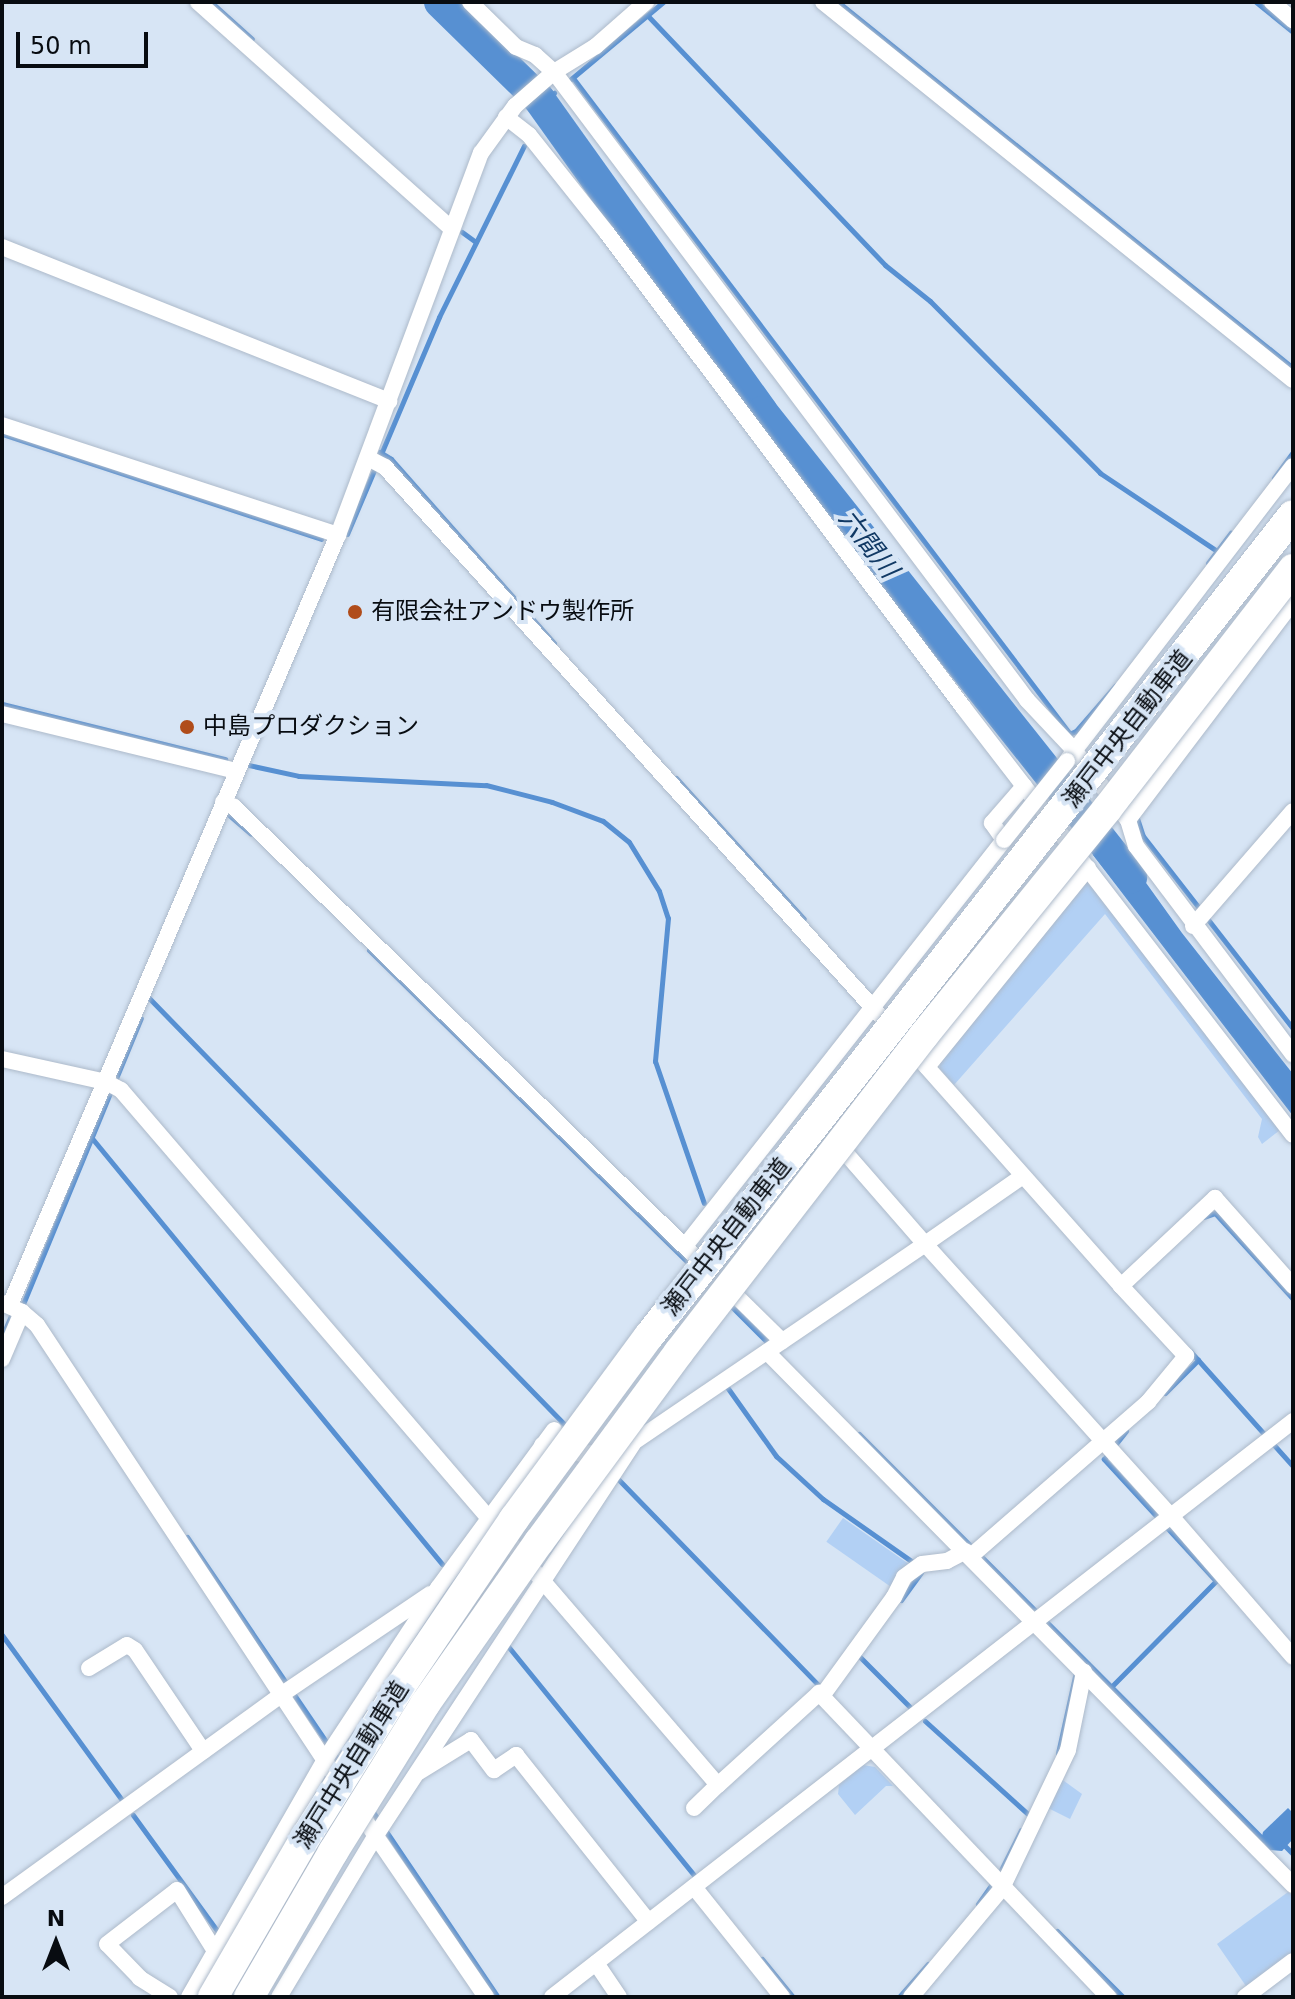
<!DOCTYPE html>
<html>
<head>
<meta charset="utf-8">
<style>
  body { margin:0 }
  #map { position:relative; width:1295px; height:1999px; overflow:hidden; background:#d7e5f5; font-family:"DejaVu Sans","Noto Sans JP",sans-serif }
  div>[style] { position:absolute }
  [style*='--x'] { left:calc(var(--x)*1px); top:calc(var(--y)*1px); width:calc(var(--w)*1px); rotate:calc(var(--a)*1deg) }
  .green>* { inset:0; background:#b2d0f4; transform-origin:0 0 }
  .water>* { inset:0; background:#5790d2 }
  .stream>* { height:5px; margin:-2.5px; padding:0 2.5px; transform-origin:2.5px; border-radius:2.5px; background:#5790d2 }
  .river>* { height:32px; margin:-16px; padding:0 16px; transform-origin:16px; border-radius:16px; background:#5790d2 }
  .roads { filter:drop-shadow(0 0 2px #adbaca) drop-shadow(0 0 2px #adbaca) }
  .street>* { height:16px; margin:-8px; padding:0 8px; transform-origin:8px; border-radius:8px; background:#fff }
  .bridges { filter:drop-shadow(0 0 2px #adbaca) drop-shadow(0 0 2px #adbaca) }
  .street-bridge>* { height:16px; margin:-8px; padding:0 8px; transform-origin:8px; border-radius:8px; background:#fff }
  .highway-bridge>* { height:30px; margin:-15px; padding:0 15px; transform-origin:15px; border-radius:15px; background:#fff }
  .dots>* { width:22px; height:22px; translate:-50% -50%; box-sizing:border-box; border:4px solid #d7e5f5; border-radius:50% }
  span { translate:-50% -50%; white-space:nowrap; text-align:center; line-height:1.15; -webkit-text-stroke:8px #d7e5f5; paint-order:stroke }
  .poi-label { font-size:24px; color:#080c11 }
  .left { translate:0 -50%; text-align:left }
  .street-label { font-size:24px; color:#080c11 }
  .water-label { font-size:26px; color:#113964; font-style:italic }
  .frame { position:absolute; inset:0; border:4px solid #080c11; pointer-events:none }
  .north { position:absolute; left:16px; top:1903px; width:80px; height:80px; -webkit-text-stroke:6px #d7e5f5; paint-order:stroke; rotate:0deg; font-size:22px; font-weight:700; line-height:32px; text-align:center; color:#080c11 }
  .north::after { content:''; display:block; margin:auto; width:28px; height:36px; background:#080c11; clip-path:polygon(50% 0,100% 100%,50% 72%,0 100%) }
  .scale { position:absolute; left:16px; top:32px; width:132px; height:36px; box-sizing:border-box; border:4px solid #080c11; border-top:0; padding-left:10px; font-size:24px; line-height:28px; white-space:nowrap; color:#080c11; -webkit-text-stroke:6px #d7e5f5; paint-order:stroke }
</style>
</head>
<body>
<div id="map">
  <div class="green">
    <div style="clip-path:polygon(1086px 880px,1280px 1130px,1262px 1144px,1258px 1137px,1262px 1119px,1105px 914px,954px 1085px,940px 1069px,940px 1063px)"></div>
    <div style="left:843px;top:1518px;width:83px;height:29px;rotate:35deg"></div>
    <div style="clip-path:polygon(863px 1765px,875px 1767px,893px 1786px,886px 1786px,855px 1815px,838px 1794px,839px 1785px)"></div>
    <div style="clip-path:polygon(1060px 1778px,1082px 1794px,1070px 1819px,1046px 1807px)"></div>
    <div style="clip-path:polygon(1288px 1892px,1293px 1896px,1293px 1955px,1248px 1989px,1217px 1944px)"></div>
  </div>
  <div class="water">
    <div style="clip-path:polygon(1111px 834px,1182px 933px,1293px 1074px,1293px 1116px,1093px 855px)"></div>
    <div style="clip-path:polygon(1288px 1808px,1293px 1813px,1293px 1839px,1282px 1851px,1270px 1850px,1261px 1840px,1263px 1832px)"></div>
  </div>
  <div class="stream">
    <div style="--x:211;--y:2;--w:55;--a:42.1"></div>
    <div style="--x:838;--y:2;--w:584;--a:38.81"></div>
    <div style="--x:1256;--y:2;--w:48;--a:39"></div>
    <div style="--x:648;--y:16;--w:344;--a:46.4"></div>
    <div style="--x:885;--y:265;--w:58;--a:38.7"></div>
    <div style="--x:930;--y:301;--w:242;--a:45.3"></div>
    <div style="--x:1100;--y:473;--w:144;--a:33.7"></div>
    <div style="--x:573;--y:78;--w:823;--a:52.85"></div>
    <div style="--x:571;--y:79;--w:120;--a:-39.9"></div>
    <div style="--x:542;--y:103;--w:16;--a:-40"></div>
    <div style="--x:547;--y:131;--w:13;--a:-29"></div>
    <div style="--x:462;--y:232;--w:17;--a:36"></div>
    <div style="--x:2;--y:434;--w:336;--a:18.2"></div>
    <div style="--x:380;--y:452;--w:13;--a:32"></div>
    <div style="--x:391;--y:459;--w:246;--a:48.5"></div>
    <div style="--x:1274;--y:478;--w:32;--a:-54"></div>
    <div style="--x:347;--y:534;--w:236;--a:-67"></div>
    <div style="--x:439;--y:317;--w:191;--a:-63.6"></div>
    <div style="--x:1208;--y:563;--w:38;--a:-53"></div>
    <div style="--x:2;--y:704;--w:230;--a:13.9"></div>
    <div style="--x:1069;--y:734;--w:8;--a:-23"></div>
    <div style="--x:1076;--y:731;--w:60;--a:-49.1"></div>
    <div style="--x:244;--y:764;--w:56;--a:12.3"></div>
    <div style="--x:299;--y:776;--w:187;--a:2.8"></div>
    <div style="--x:486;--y:785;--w:68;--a:14.4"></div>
    <div style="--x:552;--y:802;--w:54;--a:20.4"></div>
    <div style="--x:603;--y:821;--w:33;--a:39"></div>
    <div style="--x:629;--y:842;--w:57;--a:58.5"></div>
    <div style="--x:659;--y:891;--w:28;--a:72"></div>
    <div style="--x:668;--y:918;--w:144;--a:95.2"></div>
    <div style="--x:655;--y:1061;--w:150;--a:71"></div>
    <div style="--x:676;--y:778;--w:190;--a:47.8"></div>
    <div style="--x:228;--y:814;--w:30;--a:41"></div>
    <div style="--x:1137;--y:818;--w:19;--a:72"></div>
    <div style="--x:1143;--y:836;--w:244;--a:52.1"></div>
    <div style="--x:369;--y:950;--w:450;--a:44.4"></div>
    <div style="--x:149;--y:998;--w:599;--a:45.74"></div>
    <div style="--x:91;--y:1137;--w:553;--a:50.58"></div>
    <div style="--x:1204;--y:1217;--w:12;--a:-20"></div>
    <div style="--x:1215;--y:1213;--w:116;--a:47.8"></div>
    <div style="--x:23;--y:1304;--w:309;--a:-67.6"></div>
    <div style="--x:729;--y:1304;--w:58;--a:45"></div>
    <div style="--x:2;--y:1337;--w:23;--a:-67"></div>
    <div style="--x:1190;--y:1351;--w:154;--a:48.2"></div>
    <div style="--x:727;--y:1387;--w:85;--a:54.6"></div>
    <div style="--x:776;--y:1456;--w:64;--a:42.5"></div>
    <div style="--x:823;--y:1499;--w:115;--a:35.1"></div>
    <div style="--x:1165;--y:1393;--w:47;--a:-45"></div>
    <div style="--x:859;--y:1434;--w:573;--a:45.07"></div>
    <div style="--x:619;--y:1480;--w:291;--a:45.8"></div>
    <div style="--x:187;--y:1537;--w:274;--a:55.8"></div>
    <div style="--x:901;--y:1600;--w:34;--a:-54"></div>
    <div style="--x:2;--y:1635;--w:204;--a:54"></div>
    <div style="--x:507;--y:1645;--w:303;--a:50.9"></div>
    <div style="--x:859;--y:1656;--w:72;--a:45"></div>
    <div style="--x:1112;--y:1686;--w:148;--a:-45.3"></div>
    <div style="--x:1216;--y:1581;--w:166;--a:-132.6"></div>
    <div style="--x:1104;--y:1459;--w:36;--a:-52"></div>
    <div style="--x:925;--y:1721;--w:140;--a:42.1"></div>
    <div style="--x:1058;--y:1753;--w:83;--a:-77.5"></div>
    <div style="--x:371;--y:1809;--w:227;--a:56"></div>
    <div style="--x:133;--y:1815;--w:145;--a:54"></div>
    <div style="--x:1283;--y:1844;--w:13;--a:45"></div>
    <div style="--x:978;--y:1904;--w:37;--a:-55"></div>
    <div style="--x:999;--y:1874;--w:49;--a:-63.4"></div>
    <div style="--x:1057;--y:1931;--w:93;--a:45"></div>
    <div style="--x:762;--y:1959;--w:49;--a:50.8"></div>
    <div style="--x:899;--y:1997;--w:44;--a:-48.7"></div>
  </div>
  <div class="river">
    <div style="--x:440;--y:2;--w:139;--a:44.4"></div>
    <div style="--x:539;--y:99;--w:384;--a:54.5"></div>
    <div style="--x:762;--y:412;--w:594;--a:51.57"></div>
  </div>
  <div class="roads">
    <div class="street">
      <div style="--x:198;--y:2;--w:338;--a:41.8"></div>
      <div style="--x:470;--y:2;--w:64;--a:44.4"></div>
      <div style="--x:516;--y:47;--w:21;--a:23"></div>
      <div style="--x:535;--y:55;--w:25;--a:42"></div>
      <div style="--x:554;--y:72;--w:786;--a:53.01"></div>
      <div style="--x:1027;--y:700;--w:70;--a:46.7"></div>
      <div style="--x:1075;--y:751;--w:87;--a:52.5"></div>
      <div style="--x:1128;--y:820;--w:27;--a:73"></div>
      <div style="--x:1136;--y:846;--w:261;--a:53"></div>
      <div style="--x:823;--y:2;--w:603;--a:38.81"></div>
      <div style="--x:1272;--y:2;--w:28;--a:41"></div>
      <div style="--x:506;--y:117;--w:29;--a:38"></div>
      <div style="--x:529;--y:135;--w:125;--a:51.5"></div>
      <div style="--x:607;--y:233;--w:593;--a:53.09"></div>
      <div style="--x:963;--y:707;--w:540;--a:52.37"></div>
      <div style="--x:2;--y:247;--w:417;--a:21.7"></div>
      <div style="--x:2;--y:425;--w:354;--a:18.1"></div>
      <div style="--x:368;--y:458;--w:19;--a:28"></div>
      <div style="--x:385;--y:467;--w:758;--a:47.94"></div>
      <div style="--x:2;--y:714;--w:240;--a:13.7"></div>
      <div style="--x:1068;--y:759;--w:369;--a:-52.5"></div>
      <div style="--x:223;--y:802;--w:12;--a:24"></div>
      <div style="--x:234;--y:807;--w:662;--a:44.27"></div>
      <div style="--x:1128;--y:820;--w:273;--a:-52.9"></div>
      <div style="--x:1193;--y:926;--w:152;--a:-49"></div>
      <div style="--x:909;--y:1047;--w:319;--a:48.4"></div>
      <div style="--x:1121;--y:1286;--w:129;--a:-43.1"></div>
      <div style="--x:1215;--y:1198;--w:118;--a:48.4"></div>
      <div style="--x:2;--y:1059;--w:107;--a:12.5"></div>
      <div style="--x:106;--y:1082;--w:17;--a:28"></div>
      <div style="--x:121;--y:1090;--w:916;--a:49.34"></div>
      <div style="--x:718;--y:1785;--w:137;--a:-42.3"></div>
      <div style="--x:819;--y:1693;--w:420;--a:46.4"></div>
      <div style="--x:927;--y:1067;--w:256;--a:-51"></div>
      <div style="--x:836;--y:1142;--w:135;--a:48.9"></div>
      <div style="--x:925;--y:1244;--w:119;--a:-34.8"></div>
      <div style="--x:685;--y:1246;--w:516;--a:-51.84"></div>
      <div style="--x:1004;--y:840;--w:21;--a:-125"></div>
      <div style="--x:992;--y:823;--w:49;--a:-49.1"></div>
      <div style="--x:725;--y:1285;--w:80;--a:44.5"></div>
      <div style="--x:2;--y:1303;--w:22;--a:24"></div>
      <div style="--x:22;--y:1312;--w:20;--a:41"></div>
      <div style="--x:37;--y:1325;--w:555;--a:56.54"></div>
      <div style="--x:10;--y:1305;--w:837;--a:-66.93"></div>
      <div style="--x:338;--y:535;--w:408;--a:-69.5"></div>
      <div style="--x:481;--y:153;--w:58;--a:-54.1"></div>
      <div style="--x:515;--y:106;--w:52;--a:-41.1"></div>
      <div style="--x:554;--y:72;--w:49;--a:-31.8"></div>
      <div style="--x:596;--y:46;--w:67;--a:-41.3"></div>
      <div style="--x:767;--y:1352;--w:749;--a:45.38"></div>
      <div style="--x:2;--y:1359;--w:51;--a:-66.9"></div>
      <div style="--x:542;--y:1445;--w:41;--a:12.7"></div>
      <div style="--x:582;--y:1454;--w:34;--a:-5"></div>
      <div style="--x:616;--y:1451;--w:20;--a:-27"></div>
      <div style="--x:634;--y:1442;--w:352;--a:-34.2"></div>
      <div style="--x:925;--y:1244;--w:367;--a:47.9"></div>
      <div style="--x:1171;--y:1516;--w:186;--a:49.1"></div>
      <div style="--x:971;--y:1556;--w:235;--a:-41"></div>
      <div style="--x:1148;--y:1402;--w:60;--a:-50.4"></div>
      <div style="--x:1186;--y:1356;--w:96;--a:-132.9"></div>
      <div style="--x:89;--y:1668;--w:44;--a:-31.2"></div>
      <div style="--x:127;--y:1645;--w:9;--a:32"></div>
      <div style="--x:135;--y:1650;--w:122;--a:56"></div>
      <div style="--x:822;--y:1696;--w:122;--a:-54"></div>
      <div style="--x:894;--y:1597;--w:22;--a:-63"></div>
      <div style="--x:904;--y:1577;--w:22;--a:-36"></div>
      <div style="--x:922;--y:1564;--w:25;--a:-7"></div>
      <div style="--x:947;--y:1561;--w:21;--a:-28"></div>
      <div style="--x:419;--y:1772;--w:61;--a:-31.6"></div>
      <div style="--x:471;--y:1740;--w:38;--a:53"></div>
      <div style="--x:494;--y:1770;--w:27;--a:-34"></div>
      <div style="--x:516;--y:1755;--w:213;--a:51.5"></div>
      <div style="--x:356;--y:1807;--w:230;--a:55.6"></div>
      <div style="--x:694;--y:1808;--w:33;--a:-44"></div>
      <div style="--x:694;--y:1887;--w:141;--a:51.3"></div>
      <div style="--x:2;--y:1897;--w:344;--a:-35.9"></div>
      <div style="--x:281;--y:1695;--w:180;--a:-34.1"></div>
      <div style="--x:596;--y:1963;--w:41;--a:55.9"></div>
      <div style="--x:170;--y:1997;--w:36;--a:-148"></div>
      <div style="--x:140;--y:1978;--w:47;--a:-134.1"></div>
      <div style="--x:107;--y:1944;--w:88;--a:-37.6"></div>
      <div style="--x:177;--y:1890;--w:72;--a:58.1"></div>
      <div style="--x:189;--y:1997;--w:272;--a:-60.2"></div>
      <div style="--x:324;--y:1761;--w:207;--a:-56.6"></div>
      <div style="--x:438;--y:1588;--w:196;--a:-53.7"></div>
      <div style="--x:279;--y:1997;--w:189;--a:-59.1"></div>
      <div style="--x:376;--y:1835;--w:468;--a:-56.7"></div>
      <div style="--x:552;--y:1997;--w:939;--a:-37.86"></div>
      <div style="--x:911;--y:1997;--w:142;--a:-50.1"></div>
      <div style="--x:1002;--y:1888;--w:153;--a:-64.4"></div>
      <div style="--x:1068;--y:1750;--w:80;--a:-78.4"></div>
      <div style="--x:1245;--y:1997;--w:60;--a:-36.9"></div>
    </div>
  </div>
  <div class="bridges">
    <div class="street-bridge">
      <div style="--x:1004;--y:840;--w:101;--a:-51.4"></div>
    </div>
    <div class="highway-bridge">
      <div style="--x:213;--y:1997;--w:187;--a:-59.9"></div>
      <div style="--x:307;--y:1835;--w:176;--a:-57.8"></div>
      <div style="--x:401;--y:1686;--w:202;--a:-55.9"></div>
      <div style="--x:514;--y:1519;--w:227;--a:-53.6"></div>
      <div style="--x:649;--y:1336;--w:1043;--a:-51.89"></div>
      <div style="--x:249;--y:1997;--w:168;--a:-59.9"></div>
      <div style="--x:333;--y:1852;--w:174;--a:-58.1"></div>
      <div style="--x:425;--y:1704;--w:198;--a:-54.9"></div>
      <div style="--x:539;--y:1542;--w:236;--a:-53.6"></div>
      <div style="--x:679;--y:1352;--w:401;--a:-52.3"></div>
      <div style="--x:924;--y:1035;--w:291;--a:-51"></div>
      <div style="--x:1107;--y:809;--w:304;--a:-52.2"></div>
    </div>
  </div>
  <div class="dots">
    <div style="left:355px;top:612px;background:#b04c1a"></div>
    <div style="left:187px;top:727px;background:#b04c1a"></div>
  </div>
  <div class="poi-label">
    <span class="left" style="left:371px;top:612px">有限会社アンドウ製作所</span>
    <span class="left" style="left:203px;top:727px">中島プロダクション</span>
  </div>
  <div class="street-label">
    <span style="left:1128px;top:729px;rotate:-52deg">瀬戸中央自動車道</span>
    <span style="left:727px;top:1237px;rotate:-52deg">瀬戸中央自動車道</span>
    <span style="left:352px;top:1765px;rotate:-58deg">瀬戸中央自動車道</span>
  </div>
  <div class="water-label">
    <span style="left:868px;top:544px;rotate:52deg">六間川</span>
  </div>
  <div class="frame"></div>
  <div class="north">N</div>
  <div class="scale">50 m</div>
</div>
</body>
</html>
